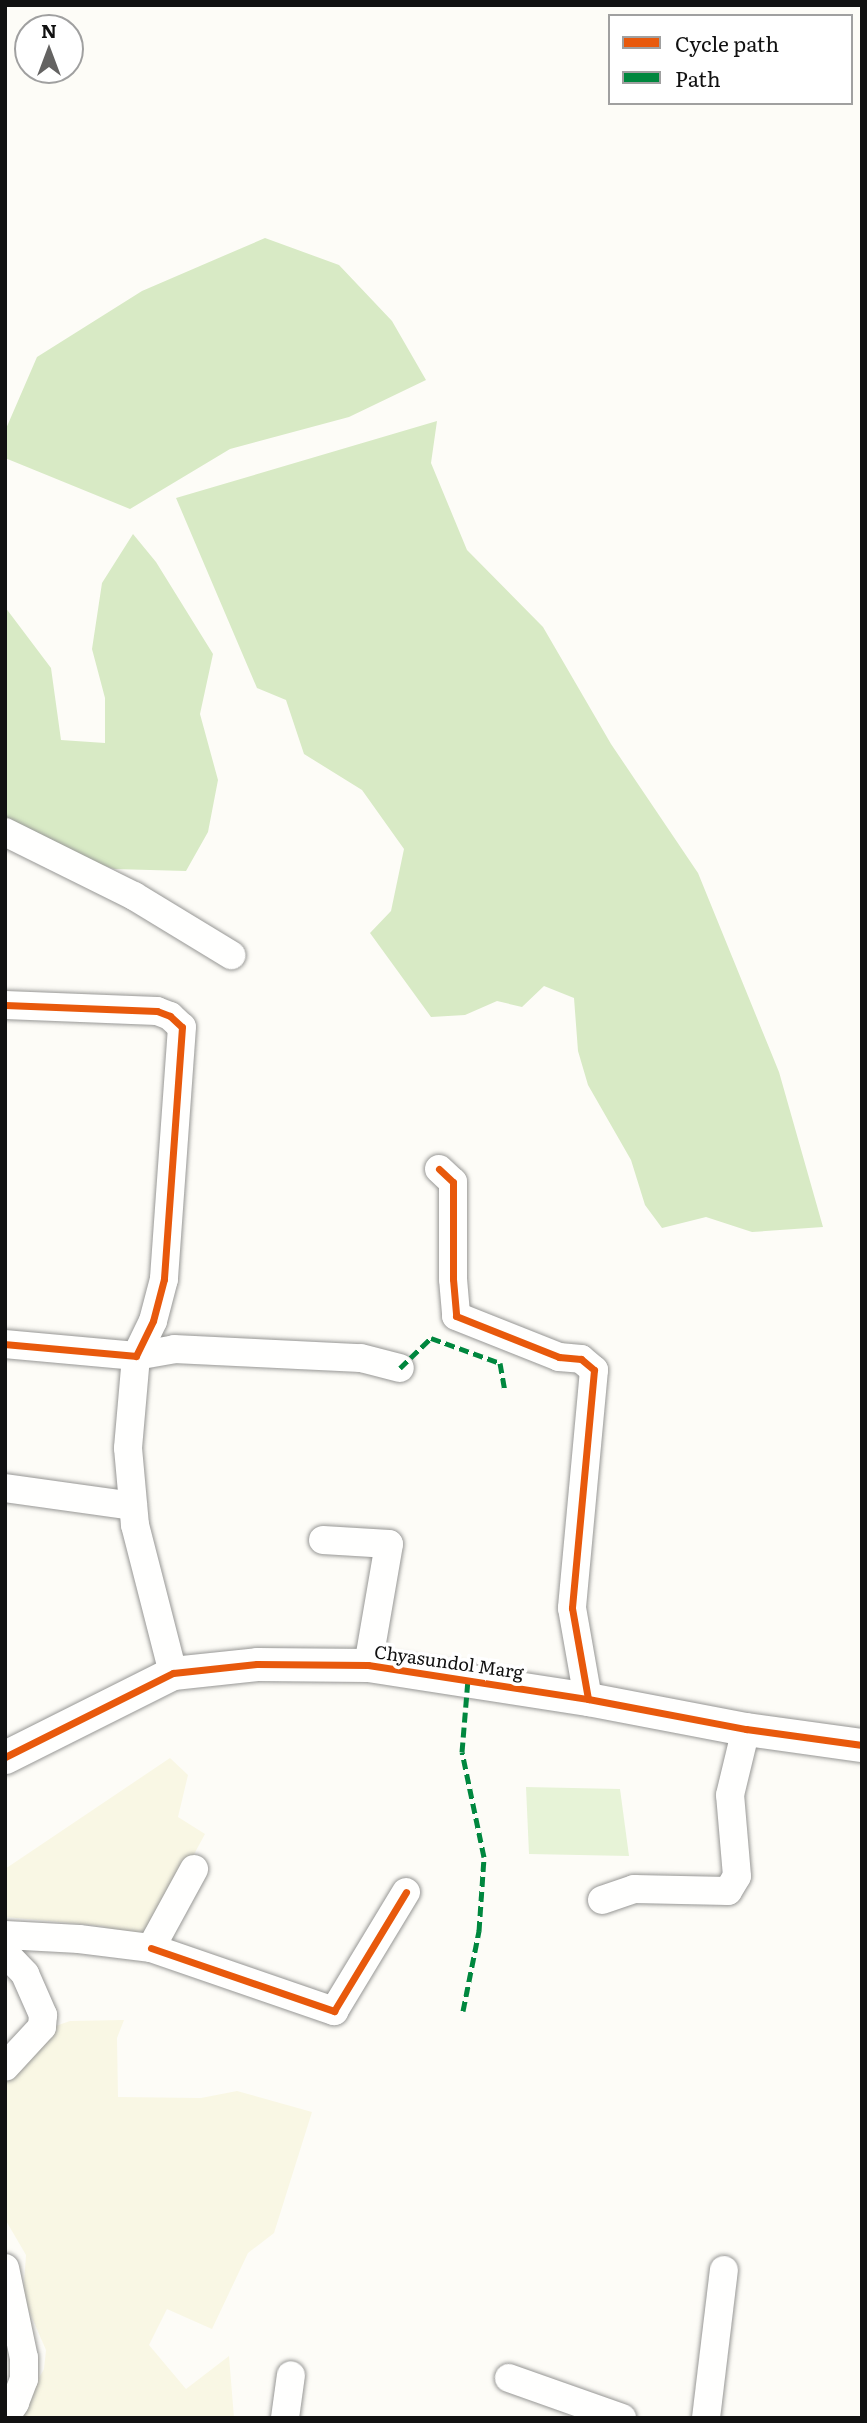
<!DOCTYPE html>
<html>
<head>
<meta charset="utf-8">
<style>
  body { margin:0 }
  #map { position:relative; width:867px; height:2423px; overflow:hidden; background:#fdfcf7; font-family:Literata,serif }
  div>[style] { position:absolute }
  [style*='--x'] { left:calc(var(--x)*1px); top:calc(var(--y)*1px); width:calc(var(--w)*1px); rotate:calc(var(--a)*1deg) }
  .farmland>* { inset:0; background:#f9f7e4 }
  .green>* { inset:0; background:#e7f3d7 }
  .forest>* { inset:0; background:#d8eac5 }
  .roads { filter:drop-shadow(0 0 2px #979795) drop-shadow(0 0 2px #979795) }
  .minor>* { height:28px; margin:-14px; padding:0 14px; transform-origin:14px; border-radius:14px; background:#fffffe }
  .tertiary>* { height:33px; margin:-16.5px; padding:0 16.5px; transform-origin:16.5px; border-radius:16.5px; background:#fffffe }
  .quiet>* { height:5px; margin-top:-2.5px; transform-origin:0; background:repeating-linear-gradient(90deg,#00873e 0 10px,transparent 0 15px) }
  .cycleway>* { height:7px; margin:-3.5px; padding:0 3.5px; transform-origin:3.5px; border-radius:3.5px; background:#e8590c }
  span { translate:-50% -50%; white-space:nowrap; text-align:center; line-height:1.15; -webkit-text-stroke:7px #fff; paint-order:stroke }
  .street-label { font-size:18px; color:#111 }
  .frame { position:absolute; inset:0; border:7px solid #111; pointer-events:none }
  .legend { position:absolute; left:608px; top:14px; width:245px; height:91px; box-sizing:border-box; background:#fff; border:2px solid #a0a0a0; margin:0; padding:9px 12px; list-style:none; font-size:21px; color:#111 }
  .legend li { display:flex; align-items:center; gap:14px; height:35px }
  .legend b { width:35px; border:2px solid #a0a0a0 }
  .north { position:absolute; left:14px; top:14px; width:70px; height:70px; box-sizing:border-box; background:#fff; border:2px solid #a0a0a0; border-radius:50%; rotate:0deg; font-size:19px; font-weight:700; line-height:28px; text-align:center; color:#111 }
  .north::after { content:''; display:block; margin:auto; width:24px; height:32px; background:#646362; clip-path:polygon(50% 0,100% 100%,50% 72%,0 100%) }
</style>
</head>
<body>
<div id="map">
  <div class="farmland">
    <div style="clip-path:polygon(170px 1758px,188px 1775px,178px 1817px,205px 1834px,148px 1939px,102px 1926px,5px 1917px,5px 1869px)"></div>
    <div style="clip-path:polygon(124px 2020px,117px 2038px,118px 2097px,201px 2098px,237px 2091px,312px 2112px,274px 2233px,248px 2253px,212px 2329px,167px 2309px,149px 2345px,186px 2389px,229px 2356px,234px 2418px,17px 2418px,44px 2369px,46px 2350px,23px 2297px,26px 2255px,5px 2219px,5px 2075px,47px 2029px,70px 2021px)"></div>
  </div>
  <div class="green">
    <div style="clip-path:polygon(526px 1787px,620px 1789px,629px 1856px,529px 1854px)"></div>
  </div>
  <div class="forest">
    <div style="clip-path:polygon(265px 238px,339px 265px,392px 321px,426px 380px,349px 417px,230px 449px,130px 509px,5px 458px,5px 431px,37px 357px,142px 291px)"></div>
    <div style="clip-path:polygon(437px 421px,431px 463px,467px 550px,543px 627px,611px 744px,698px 873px,779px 1072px,823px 1227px,752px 1232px,706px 1217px,662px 1228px,645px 1205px,631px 1160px,588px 1085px,578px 1051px,574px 998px,544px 986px,522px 1007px,497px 1001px,465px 1015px,431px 1017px,370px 933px,391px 911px,404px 849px,362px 790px,304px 754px,286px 700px,257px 688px,176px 498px)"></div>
    <div style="clip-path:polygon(133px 534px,156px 562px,213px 654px,200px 714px,218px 780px,208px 832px,186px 871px,114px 869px,35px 843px,5px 819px,5px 607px,51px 668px,61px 740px,105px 743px,105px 698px,92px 649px,102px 583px)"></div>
  </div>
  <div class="roads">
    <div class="minor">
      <div style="--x:5;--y:832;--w:144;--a:26.4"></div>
      <div style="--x:134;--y:896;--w:114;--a:31.3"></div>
      <div style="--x:5;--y:1005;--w:152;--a:2.3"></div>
      <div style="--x:157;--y:1011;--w:14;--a:21"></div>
      <div style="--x:170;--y:1016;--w:16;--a:43"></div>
      <div style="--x:182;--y:1027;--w:253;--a:94.1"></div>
      <div style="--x:164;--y:1279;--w:43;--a:104.7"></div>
      <div style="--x:153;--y:1321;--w:39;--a:116"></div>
      <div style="--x:136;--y:1356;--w:132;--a:-174.8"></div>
      <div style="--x:439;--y:1169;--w:19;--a:43"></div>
      <div style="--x:453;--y:1182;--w:97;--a:90"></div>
      <div style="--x:453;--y:1279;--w:37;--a:85"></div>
      <div style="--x:456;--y:1316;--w:111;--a:21.7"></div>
      <div style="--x:559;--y:1357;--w:22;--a:5"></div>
      <div style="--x:581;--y:1359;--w:17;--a:40"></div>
      <div style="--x:594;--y:1370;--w:239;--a:95.3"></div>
      <div style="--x:572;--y:1608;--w:92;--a:80"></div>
      <div style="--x:5;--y:1488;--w:129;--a:8"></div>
      <div style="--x:323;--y:1540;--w:66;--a:3.5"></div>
      <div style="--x:389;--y:1544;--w:123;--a:99.8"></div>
      <div style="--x:173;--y:1673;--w:153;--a:-104.4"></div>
      <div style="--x:135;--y:1525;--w:77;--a:-95.2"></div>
      <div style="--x:128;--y:1448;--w:92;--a:-85"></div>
      <div style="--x:136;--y:1356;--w:39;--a:-10"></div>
      <div style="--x:174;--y:1349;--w:187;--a:2.8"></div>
      <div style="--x:361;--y:1358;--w:40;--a:14.4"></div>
      <div style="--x:602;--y:1900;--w:34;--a:-19"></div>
      <div style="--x:634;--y:1889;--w:94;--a:1.2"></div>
      <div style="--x:728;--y:1891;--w:17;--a:-59"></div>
      <div style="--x:737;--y:1876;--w:81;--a:-94.9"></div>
      <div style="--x:730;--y:1795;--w:68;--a:-76.4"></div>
      <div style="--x:5;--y:1935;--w:74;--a:3.1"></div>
      <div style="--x:79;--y:1939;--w:73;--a:7.1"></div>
      <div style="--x:151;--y:1948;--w:90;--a:-61.4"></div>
      <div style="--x:151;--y:1948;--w:194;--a:19"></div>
      <div style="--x:334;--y:2011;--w:139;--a:-58.8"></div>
      <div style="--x:5;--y:1953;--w:29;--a:46"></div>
      <div style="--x:25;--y:1974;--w:45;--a:66.3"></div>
      <div style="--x:43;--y:2015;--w:12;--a:95"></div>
      <div style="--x:42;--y:2027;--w:54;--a:132.8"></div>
      <div style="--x:5;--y:2268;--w:92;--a:78.1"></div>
      <div style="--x:24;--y:2358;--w:21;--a:90"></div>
      <div style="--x:24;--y:2379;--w:26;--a:111"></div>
      <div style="--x:15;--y:2403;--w:18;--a:124"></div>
      <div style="--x:509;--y:2378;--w:120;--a:19.5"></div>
      <div style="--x:285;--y:2418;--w:43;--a:-82.1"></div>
      <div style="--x:706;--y:2418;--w:149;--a:-83.1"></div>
    </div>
    <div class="tertiary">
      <div style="--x:5;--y:1757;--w:188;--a:-26.6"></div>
      <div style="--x:173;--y:1673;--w:84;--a:-6.1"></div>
      <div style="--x:257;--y:1664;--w:111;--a:0.5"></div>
      <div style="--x:368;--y:1665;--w:223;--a:8.8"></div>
      <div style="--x:588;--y:1699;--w:161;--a:10.8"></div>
      <div style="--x:746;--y:1729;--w:117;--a:7.9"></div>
    </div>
  </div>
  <div class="quiet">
    <div style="--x:400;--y:1368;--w:43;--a:-44.1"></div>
    <div style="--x:431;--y:1338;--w:73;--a:19.9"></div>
    <div style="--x:500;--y:1363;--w:27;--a:80"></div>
    <div style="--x:463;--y:2011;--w:82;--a:-78.7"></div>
    <div style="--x:479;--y:1931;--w:74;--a:-86.1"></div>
    <div style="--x:484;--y:1857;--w:107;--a:-101.8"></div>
    <div style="--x:462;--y:1752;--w:73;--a:-85.3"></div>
  </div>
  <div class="cycleway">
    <div style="--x:5;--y:1005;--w:152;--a:2.3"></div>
    <div style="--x:157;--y:1011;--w:14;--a:21"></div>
    <div style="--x:170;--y:1016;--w:16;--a:43"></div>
    <div style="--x:182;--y:1027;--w:253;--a:94.1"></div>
    <div style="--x:164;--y:1279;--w:43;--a:104.7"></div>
    <div style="--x:153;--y:1321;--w:39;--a:116"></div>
    <div style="--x:136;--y:1356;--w:132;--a:-174.8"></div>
    <div style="--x:439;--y:1169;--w:19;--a:43"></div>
    <div style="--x:453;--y:1182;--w:97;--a:90"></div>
    <div style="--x:453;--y:1279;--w:37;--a:85"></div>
    <div style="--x:456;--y:1316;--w:111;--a:21.7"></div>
    <div style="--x:559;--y:1357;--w:22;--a:5"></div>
    <div style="--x:581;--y:1359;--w:17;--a:40"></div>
    <div style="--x:594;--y:1370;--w:239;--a:95.3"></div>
    <div style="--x:572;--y:1608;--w:92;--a:80"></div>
    <div style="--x:5;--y:1757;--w:188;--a:-26.6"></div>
    <div style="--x:173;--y:1673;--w:84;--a:-6.1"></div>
    <div style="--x:257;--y:1664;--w:111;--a:0.5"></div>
    <div style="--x:368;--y:1665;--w:223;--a:8.8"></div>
    <div style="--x:588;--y:1699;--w:161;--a:10.8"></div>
    <div style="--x:746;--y:1729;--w:117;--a:7.9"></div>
    <div style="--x:151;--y:1948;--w:194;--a:19"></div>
    <div style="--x:334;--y:2011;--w:139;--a:-58.8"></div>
  </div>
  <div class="street-label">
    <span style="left:449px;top:1662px;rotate:8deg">Chyasundol Marg</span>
  </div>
  <div class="frame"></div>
  <ul class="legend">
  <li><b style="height:9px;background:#e8590c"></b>Cycle path</li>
  <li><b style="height:9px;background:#00873e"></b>Path</li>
  </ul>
  <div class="north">N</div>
</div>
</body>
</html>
